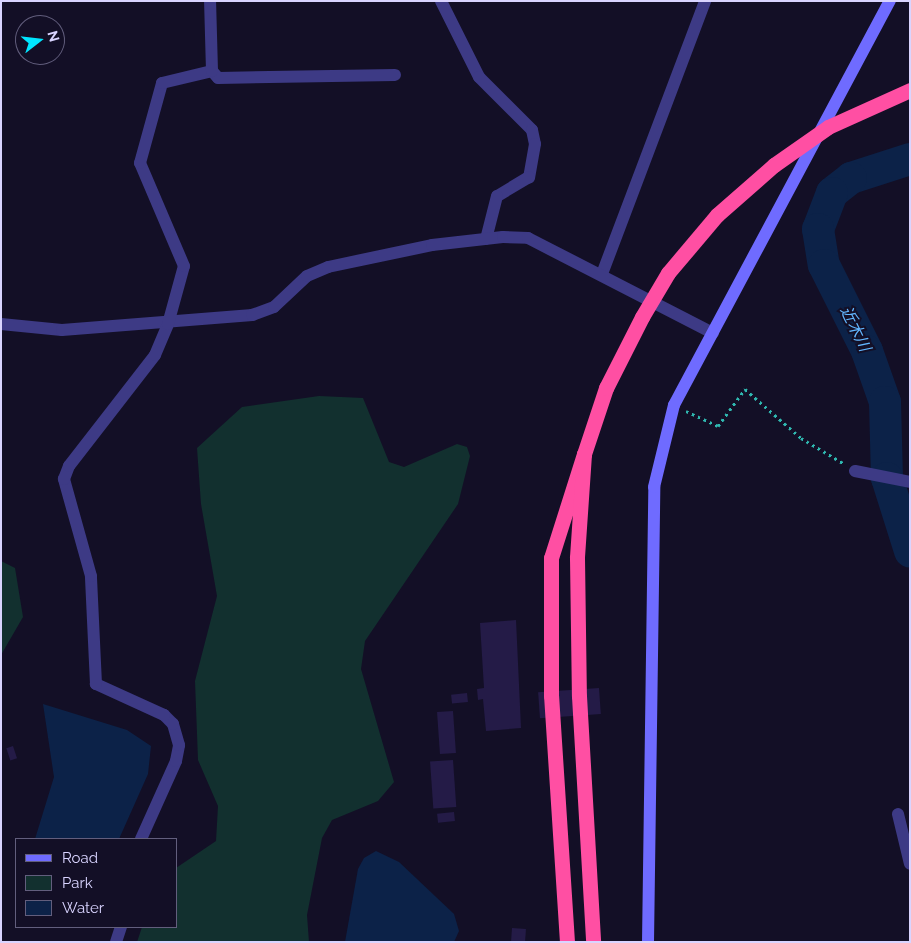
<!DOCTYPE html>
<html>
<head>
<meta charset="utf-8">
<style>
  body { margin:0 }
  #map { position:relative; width:911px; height:943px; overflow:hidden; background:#130f26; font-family:Raleway,"Noto Sans JP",sans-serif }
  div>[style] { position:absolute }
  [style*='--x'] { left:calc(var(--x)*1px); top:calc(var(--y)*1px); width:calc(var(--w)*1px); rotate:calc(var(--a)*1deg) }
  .green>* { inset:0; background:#12302f }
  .water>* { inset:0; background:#0c2248 }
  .river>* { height:32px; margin:-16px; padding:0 16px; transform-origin:16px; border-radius:16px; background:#0c2248 }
  .building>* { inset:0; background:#241b47; transform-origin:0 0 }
  .path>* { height:3px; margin-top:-1.5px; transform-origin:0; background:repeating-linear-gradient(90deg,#2fb8b0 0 2.5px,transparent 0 6.5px) }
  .street>* { height:12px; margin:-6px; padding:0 6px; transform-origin:6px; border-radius:6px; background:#3d3a85 }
  .secondary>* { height:12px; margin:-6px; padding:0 6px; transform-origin:6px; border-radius:6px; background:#6f6bff }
  .highway>* { height:15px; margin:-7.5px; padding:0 7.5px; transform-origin:7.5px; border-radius:7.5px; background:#ff4fa3 }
  .highway-bridge>* { height:15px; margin:-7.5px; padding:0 7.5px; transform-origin:7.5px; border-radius:7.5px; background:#ff4fa3 }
  span { translate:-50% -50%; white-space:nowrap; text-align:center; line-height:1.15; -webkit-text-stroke:4px #130f26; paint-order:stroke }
  .water-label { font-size:16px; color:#62b6ff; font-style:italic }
  .frame { position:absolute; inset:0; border:2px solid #d9d4ff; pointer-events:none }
  .legend { position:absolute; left:15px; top:838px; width:162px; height:90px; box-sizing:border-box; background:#130f26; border:1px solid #625e7d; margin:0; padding:6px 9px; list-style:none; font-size:15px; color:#d9d4ff }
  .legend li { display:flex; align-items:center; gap:10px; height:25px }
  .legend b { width:25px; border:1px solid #625e7d }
  .north { position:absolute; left:15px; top:15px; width:50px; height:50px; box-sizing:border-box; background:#130f26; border:1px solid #625e7d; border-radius:50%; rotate:74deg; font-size:14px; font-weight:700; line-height:20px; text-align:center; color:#d9d4ff }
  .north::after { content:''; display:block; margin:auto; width:18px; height:22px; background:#00e5ff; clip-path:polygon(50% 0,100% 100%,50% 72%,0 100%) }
</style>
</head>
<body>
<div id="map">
  <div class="green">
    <div style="clip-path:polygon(319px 396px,363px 398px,389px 462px,404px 467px,457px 444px,467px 447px,470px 456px,458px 504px,365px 641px,361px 669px,394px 782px,378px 801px,332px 820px,322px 838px,307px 915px,309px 942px,137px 942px,142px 927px,176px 927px,176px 868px,216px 841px,218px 806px,198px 760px,195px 681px,217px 596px,201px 504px,197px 448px,242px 407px)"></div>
    <div style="clip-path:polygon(1px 561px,15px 568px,23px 617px,1px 655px)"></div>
  </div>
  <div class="water">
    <div style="clip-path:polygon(43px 704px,127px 730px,151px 746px,148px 774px,119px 839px,35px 839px,54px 777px)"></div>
    <div style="clip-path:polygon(376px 851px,399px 862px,454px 914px,459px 931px,454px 942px,345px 942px,358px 869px,364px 858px)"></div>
  </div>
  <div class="river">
    <div style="--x:910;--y:159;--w:62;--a:162.1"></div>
    <div style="--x:851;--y:178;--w:24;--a:142"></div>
    <div style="--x:832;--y:193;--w:39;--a:111"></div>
    <div style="--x:818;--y:229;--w:36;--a:81"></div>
    <div style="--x:824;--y:265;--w:96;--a:63.4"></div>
    <div style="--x:867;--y:351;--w:54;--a:70.6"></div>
    <div style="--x:885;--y:402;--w:76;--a:88.5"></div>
    <div style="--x:887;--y:478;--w:77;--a:72.5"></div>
  </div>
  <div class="building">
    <div style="clip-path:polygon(516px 620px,521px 728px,486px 731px,483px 699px,478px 700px,477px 689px,484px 688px,480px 623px)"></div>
    <div style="left:599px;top:688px;width:26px;height:61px;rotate:86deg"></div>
    <div style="left:467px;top:693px;width:9px;height:16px;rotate:84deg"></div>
    <div style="left:453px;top:711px;width:42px;height:16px;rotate:86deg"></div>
    <div style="left:13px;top:746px;width:13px;height:7px;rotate:72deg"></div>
    <div style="left:453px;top:760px;width:47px;height:23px;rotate:86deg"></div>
    <div style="left:454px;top:812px;width:9px;height:17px;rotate:84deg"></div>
    <div style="left:512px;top:928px;width:14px;height:14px;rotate:4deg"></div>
  </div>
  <div class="path">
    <div style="--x:686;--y:411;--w:35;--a:25"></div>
    <div style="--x:718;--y:426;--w:46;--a:-53.9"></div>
    <div style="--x:745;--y:389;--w:74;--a:41.2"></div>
    <div style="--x:801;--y:438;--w:49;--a:30.8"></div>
  </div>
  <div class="street">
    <div style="--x:441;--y:1;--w:85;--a:63.4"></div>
    <div style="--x:479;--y:77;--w:75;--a:45"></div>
    <div style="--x:532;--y:130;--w:14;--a:78"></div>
    <div style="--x:535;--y:144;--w:34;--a:100"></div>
    <div style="--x:529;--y:177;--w:37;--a:149"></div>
    <div style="--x:497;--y:196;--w:44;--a:104.3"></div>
    <div style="--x:212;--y:71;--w:9;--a:49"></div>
    <div style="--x:218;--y:78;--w:177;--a:-1"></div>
    <div style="--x:602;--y:274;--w:292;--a:-69.3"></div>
    <div style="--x:1;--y:324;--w:61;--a:5.6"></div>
    <div style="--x:62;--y:330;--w:191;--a:-4.5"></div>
    <div style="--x:252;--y:315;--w:23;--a:-20"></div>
    <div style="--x:274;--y:307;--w:45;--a:-43.2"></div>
    <div style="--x:307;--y:276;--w:23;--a:-23"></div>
    <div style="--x:328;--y:267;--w:106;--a:-11.9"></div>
    <div style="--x:432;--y:245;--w:71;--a:-6.4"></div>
    <div style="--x:503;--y:237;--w:25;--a:2"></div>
    <div style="--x:528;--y:238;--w:208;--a:27.2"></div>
    <div style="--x:855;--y:471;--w:56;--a:11.3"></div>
    <div style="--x:898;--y:814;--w:51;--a:76.5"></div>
    <div style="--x:141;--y:839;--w:85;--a:-65.8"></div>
    <div style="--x:176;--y:761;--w:16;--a:-79"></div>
    <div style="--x:179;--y:745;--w:22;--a:-106"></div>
    <div style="--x:173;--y:724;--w:13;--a:-135"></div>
    <div style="--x:164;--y:715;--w:75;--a:-155.5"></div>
    <div style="--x:96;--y:684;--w:108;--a:-92.7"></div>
    <div style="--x:91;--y:576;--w:101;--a:-105.6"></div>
    <div style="--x:64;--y:479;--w:14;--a:-69"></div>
    <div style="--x:69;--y:466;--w:140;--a:-52.2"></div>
    <div style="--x:155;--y:355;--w:34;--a:-67"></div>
    <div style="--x:168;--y:324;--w:60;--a:-74.6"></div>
    <div style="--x:184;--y:266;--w:112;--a:-113.1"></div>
    <div style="--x:140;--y:163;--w:83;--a:-74.6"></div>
    <div style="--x:162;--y:83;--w:51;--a:-13.5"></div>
    <div style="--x:212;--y:71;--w:70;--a:-91.6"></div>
    <div style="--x:116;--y:942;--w:16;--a:-72"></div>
  </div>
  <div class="secondary">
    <div style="--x:648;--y:942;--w:455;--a:-89.2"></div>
    <div style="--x:654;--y:487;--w:84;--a:-76.3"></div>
    <div style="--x:674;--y:405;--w:458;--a:-61.9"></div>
  </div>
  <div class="highway">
    <div style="--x:584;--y:454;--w:70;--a:-71.6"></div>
    <div style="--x:606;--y:388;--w:80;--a:-63.1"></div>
    <div style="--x:567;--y:942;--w:247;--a:-93.7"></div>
    <div style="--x:551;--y:696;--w:138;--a:-90"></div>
    <div style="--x:551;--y:558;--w:109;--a:-72.4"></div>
    <div style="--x:584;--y:454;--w:104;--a:93.9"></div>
    <div style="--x:577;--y:558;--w:138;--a:89.2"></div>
    <div style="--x:579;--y:696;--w:246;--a:86.7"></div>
  </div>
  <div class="highway-bridge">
    <div style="--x:642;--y:317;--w:51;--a:-59.4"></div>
    <div style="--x:668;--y:273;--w:76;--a:-49.8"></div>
    <div style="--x:717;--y:215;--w:76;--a:-41.3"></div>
    <div style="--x:774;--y:165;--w:66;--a:-35.1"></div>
    <div style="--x:828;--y:127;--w:90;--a:-24.3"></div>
  </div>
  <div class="water-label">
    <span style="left:855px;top:329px;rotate:64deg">近木川</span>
  </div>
  <div class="frame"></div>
  <ul class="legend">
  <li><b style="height:6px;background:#6f6bff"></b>Road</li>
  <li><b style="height:14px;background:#12302f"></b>Park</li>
  <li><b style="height:14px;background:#0c2248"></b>Water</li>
  </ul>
  <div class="north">N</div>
</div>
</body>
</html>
